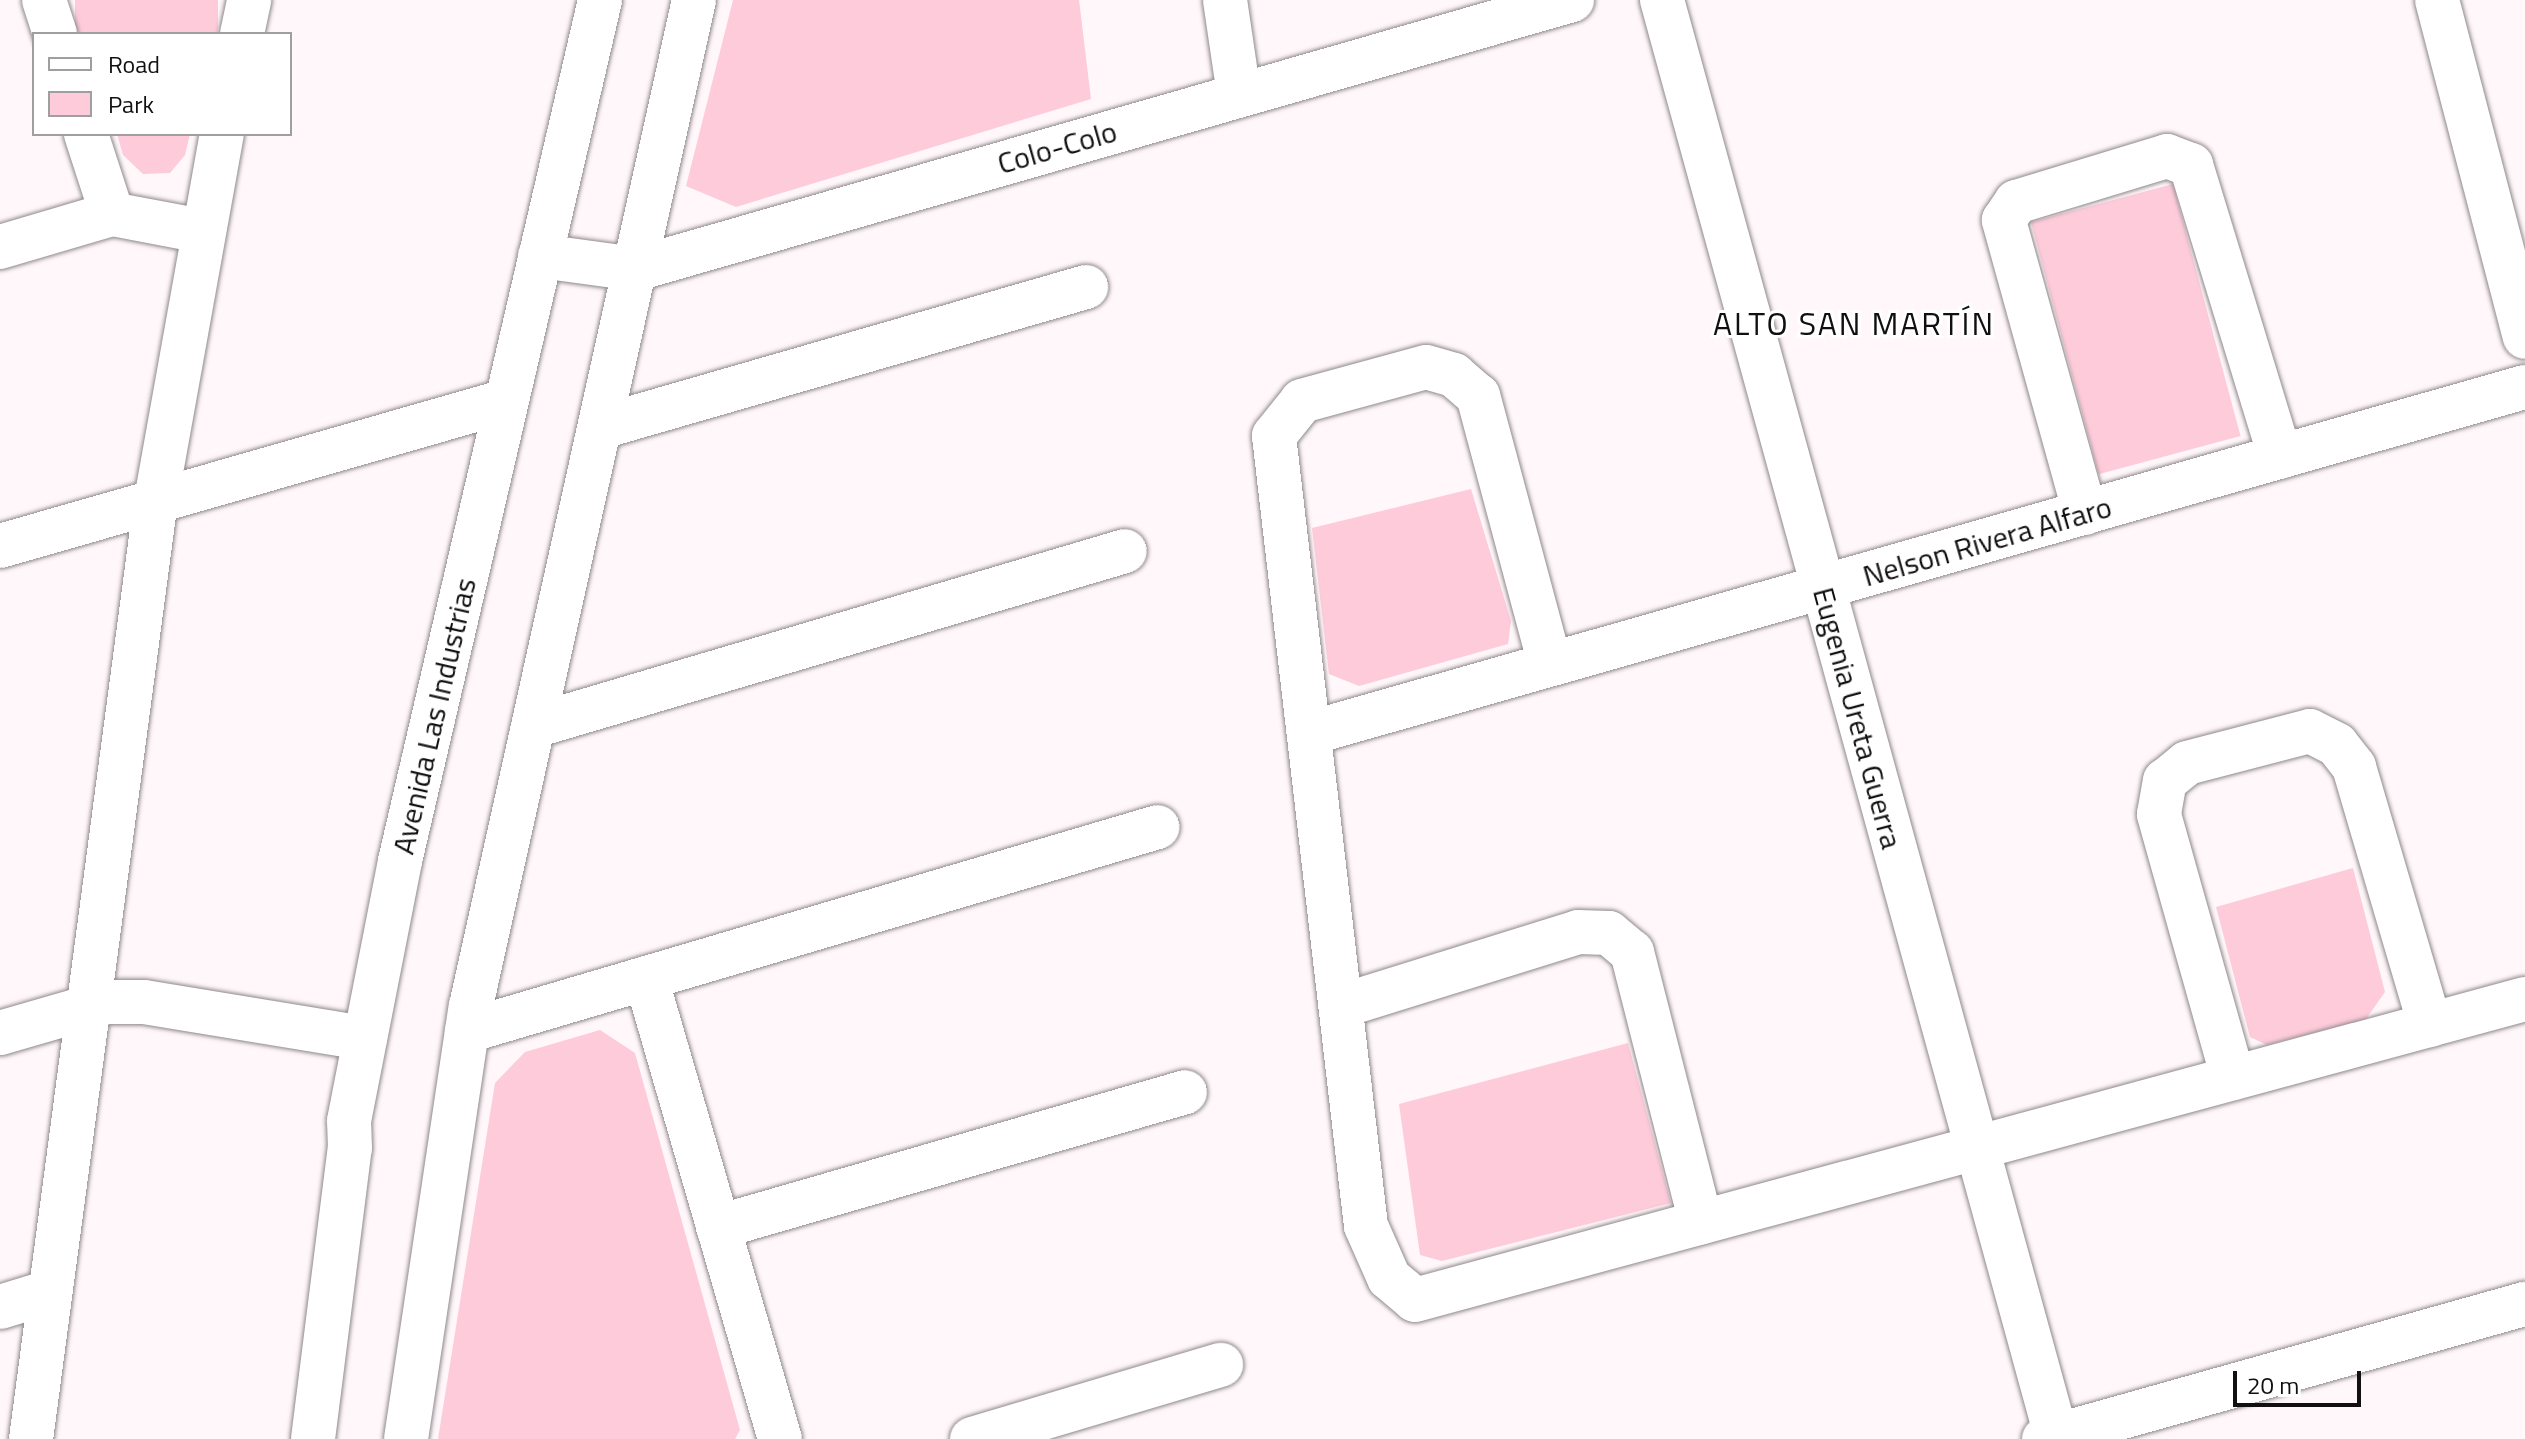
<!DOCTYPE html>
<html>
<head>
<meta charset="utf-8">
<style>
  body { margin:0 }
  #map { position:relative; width:2525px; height:1439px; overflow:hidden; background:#fff7fa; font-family:"Titillium Web",sans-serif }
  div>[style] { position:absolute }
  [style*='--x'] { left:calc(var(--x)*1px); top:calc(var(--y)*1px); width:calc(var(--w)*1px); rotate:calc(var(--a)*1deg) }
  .green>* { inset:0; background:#fecbdb; transform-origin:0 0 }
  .roads { filter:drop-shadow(0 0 2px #8f898b) drop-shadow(0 0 2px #8f898b) }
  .minor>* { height:44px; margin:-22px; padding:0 22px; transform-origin:22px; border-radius:22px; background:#fff }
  span { translate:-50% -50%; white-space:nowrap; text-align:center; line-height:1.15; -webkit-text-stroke:6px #fff; paint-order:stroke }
  .street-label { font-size:30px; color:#110f10 }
  .neighbourhood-label { font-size:32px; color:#110f10; letter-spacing:2px }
  .legend { position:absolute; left:32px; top:32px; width:260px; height:104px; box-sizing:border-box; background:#fff; border:2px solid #a09f9f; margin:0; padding:10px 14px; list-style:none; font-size:24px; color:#110f10 }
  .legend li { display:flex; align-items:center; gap:16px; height:40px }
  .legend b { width:40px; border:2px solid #a09f9f }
  .scale { position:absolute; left:2233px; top:1371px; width:128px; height:36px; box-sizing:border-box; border:4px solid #110f10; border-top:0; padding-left:10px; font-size:24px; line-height:28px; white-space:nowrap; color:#110f10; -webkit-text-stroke:6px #fff; paint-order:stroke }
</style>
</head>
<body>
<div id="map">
  <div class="green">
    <div style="left:75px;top:0;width:143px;height:35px"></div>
    <div style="clip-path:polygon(733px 0,1079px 0,1091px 99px,736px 207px,686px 186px)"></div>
    <div style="clip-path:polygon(117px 134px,190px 134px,185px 155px,170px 173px,143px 174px,123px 155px)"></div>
    <div style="left:2173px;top:184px;width:261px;height:147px;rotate:75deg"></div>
    <div style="clip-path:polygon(1471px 489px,1511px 621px,1508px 644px,1359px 686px,1329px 674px,1312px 528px)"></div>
    <div style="clip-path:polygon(2353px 868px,2385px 992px,2366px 1019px,2267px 1045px,2250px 1037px,2216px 907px)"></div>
    <div style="clip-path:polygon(600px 1030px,635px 1053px,740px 1430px,735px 1439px,438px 1439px,495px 1083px,525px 1052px)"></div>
    <div style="clip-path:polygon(1628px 1043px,1671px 1203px,1442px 1261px,1420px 1255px,1399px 1104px)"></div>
  </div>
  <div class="roads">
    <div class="minor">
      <div style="--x:44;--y:0;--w:36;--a:72"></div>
      <div style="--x:1225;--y:0;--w:96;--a:81.6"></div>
      <div style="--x:1662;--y:0;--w:1488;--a:74.65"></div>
      <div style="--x:2437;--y:0;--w:348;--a:75.4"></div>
      <div style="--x:242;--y:34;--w:35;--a:-78"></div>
      <div style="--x:86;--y:134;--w:84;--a:72"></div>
      <div style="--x:0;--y:247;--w:117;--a:-16.4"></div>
      <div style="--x:112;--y:214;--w:92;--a:10.7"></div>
      <div style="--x:540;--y:256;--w:97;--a:7.7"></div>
      <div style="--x:636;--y:269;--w:974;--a:-16.03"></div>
      <div style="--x:601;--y:427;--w:505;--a:-16.1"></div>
      <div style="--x:2085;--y:513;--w:304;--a:-105.5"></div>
      <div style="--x:2004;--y:220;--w:22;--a:-56"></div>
      <div style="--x:2016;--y:202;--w:158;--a:-16.9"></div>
      <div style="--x:2167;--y:156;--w:26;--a:21"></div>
      <div style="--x:2191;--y:165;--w:305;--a:73"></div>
      <div style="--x:0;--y:546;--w:526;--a:-15.99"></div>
      <div style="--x:1550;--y:664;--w:278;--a:-105"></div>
      <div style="--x:1478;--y:396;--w:32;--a:-139"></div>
      <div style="--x:1454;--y:375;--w:29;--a:-164"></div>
      <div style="--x:1426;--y:367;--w:129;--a:164.7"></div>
      <div style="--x:1302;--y:401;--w:45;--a:128.7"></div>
      <div style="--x:1274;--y:436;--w:795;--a:83.36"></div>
      <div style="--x:1366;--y:1226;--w:57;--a:66.1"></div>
      <div style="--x:1389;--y:1278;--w:34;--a:40"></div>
      <div style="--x:1415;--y:1300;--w:1150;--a:-15.17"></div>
      <div style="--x:534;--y:726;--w:616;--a:-16.49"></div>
      <div style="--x:1310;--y:733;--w:1263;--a:-15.9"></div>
      <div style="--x:646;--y:978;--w:480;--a:73.8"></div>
      <div style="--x:1341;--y:1006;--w:248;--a:-17.3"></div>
      <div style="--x:1578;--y:932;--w:31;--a:2"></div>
      <div style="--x:1609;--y:933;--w:30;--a:40"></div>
      <div style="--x:1632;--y:952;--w:279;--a:75.7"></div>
      <div style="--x:467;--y:1031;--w:720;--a:-16.45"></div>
      <div style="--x:0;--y:1033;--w:111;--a:-16.2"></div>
      <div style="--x:107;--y:1002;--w:37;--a:0"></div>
      <div style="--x:144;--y:1002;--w:224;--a:9.3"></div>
      <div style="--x:2233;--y:1078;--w:274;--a:-105.7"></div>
      <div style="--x:2159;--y:814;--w:34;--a:-80"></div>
      <div style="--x:2165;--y:781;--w:28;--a:-39"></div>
      <div style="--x:2187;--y:763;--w:127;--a:-14.6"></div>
      <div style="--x:2310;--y:731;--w:30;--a:27"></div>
      <div style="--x:2337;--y:745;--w:28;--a:52"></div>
      <div style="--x:2354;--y:767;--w:269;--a:73.6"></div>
      <div style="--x:718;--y:1227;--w:486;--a:-16.1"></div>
      <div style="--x:0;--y:1307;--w:51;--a:-17"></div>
      <div style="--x:31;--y:1439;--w:947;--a:-82.42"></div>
      <div style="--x:156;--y:500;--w:372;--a:-79.8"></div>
      <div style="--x:313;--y:1439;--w:293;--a:-82.8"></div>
      <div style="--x:350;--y:1148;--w:27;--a:-92"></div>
      <div style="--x:349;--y:1121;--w:265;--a:-78.9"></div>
      <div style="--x:400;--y:861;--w:884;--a:-76.92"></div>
      <div style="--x:406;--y:1439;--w:438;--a:-81.5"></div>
      <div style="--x:471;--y:1006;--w:1030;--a:-77.5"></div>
      <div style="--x:972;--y:1439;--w:260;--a:-16.6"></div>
      <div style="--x:2044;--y:1439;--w:500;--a:-15.7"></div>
    </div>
  </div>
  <div class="street-label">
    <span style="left:1057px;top:147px;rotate:-16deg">Colo-Colo</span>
    <span style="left:1987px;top:541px;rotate:-16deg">Nelson Rivera Alfaro</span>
    <span style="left:434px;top:716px;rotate:-77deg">Avenida Las Industrias</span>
    <span style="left:1858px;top:718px;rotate:75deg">Eugenia Ureta Guerra</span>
  </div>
  <div class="neighbourhood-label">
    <span style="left:1854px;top:323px">ALTO SAN MARTÍN</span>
  </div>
  <ul class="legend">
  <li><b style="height:10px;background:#fff"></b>Road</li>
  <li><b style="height:22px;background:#fecbdb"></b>Park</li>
  </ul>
  <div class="scale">20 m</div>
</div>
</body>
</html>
